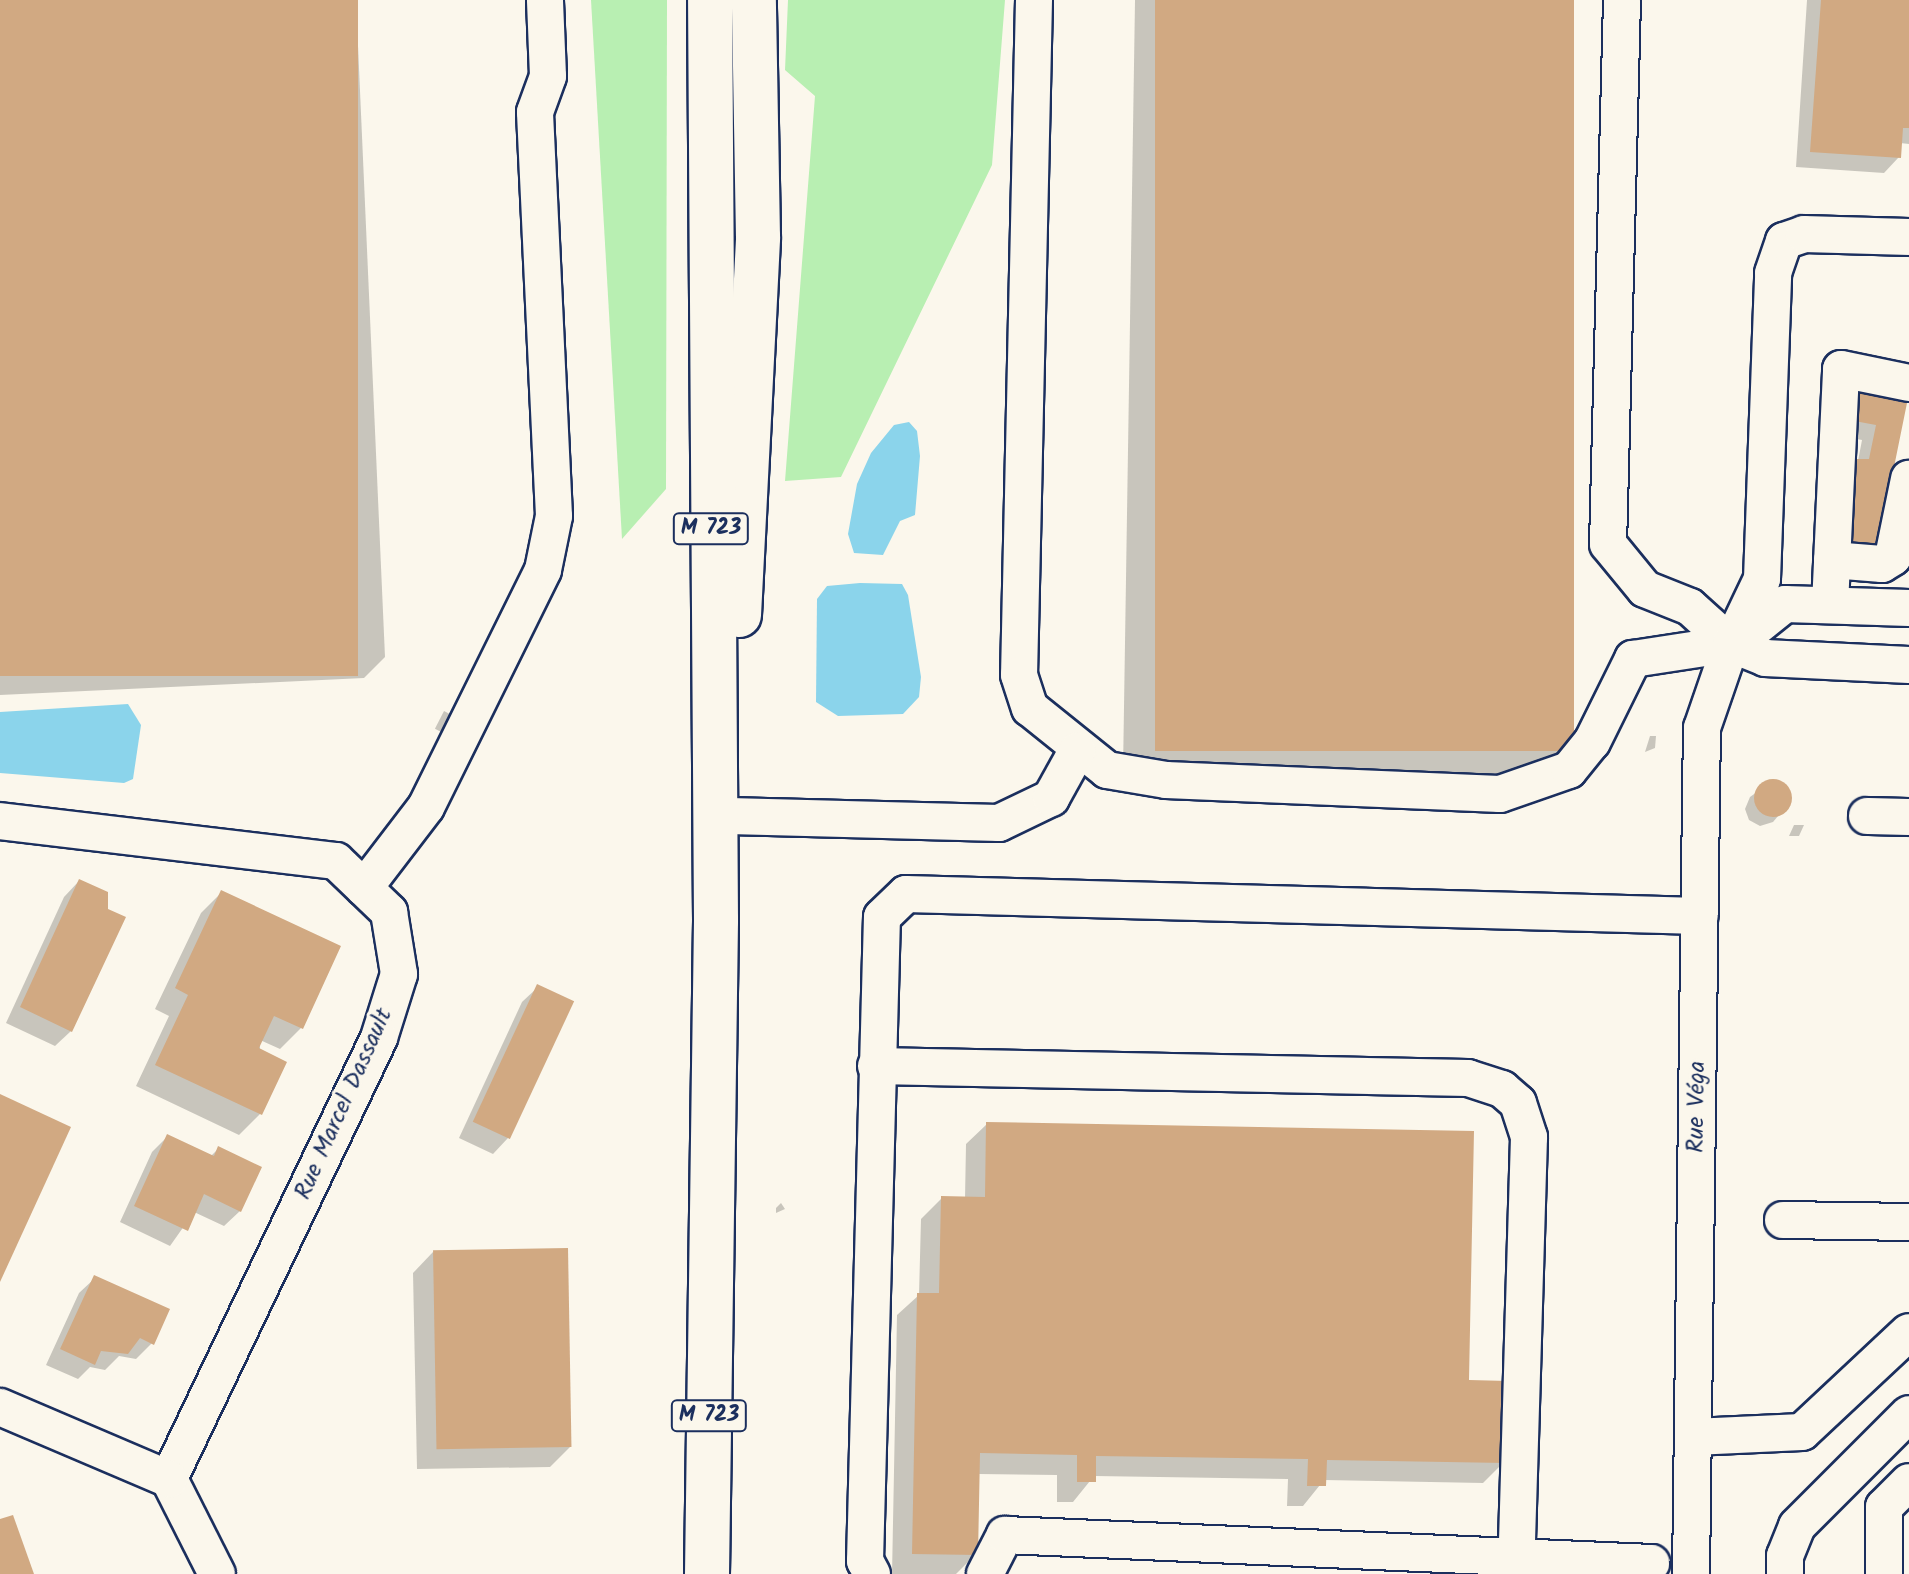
<!DOCTYPE html>
<meta charset="utf-8">
<style>
body{margin:0}
#map{position:relative;width:1909px;height:1574px;overflow:hidden;background:#fbf7ec;font-family:Kalam,sans-serif}
div>[style]{position:absolute}
[style*='--x']{left:calc(var(--x)*1px);top:calc(var(--y)*1px);width:calc(var(--w)*1px);rotate:calc(var(--a)*1deg)}
.green>*{inset:0;background:#b8efb2}
.water>*{inset:0;background:#8bd4eb}
.shadow>*{inset:0;background:#0003;transform-origin:0 0}
.building>*{inset:0;background:#d1a982;transform-origin:0 0}
.round{border-radius:50%}
.roads{filter:drop-shadow(2px 0 #1b2f5e) drop-shadow(-2px 0 #1b2f5e) drop-shadow(0 2px #1b2f5e) drop-shadow(0 -2px #1b2f5e)}
.minor>*{height:36px;margin:-18px;padding:0 18px;transform-origin:18px;border-radius:18px;background:#fbf7ec}
.major>*{height:44px;margin:-22px;padding:0 22px;transform-origin:22px;border-radius:22px;background:#fbf7ec}
span{translate:-50% -50%;white-space:nowrap;text-align:center;line-height:1.15;-webkit-text-stroke:6px #fbf7ec;paint-order:stroke}
.shield-label span{padding:2px 6px;background:#fbf7ec;border:2px solid;border-radius:6px;-webkit-text-stroke-width:0}
.shield-label{font-size:22px;color:#1b2f5e;font-weight:700}
.street-label{font-size:24px;color:#1b2f5e}
</style>
<div id="map">
<div class="green">
<i style="clip-path:polygon(591px 0,667px 0,666px 489px,622px 539px)"></i>
<i style="clip-path:polygon(788px 0,1005px 0,992px 165px,841px 477px,785px 481px,815px 96px,785px 70px)"></i>
</div>
<div class="water">
<i style="clip-path:polygon(909px 422px,917px 431px,920px 456px,915px 515px,900px 521px,883px 555px,854px 553px,848px 534px,857px 484px,871px 453px,894px 425px)"></i>
<i style="clip-path:polygon(860px 583px,902px 584px,908px 595px,921px 677px,919px 697px,903px 714px,838px 716px,816px 702px,817px 599px,827px 586px)"></i>
<i style="clip-path:polygon(128px 704px,141px 725px,133px 779px,124px 783px,0 773px,0 712px)"></i>
</div>
<div class="shadow">
<i style="clip-path:polygon(0 0,356px 0,385px 657px,364px 678px,0 695px)"></i>
<i style="clip-path:polygon(1135px 0,1572px 0,1559px 755px,1538px 775px,1123px 771px)"></i>
<i style="clip-path:polygon(1807px 0,1909px 0,1909px 144px,1900px 143px,1899px 157px,1884px 173px,1796px 167px)"></i>
<i style="clip-path:polygon(1893px 394px,1876px 545px,1858px 461px,1862px 440px,1835px 435px)"></i>
<i style="left:444px;top:711px;width:7px;height:20px;rotate:27deg"></i>
<i style="clip-path:polygon(1650px 736px,1656px 736px,1655px 748px,1645px 752px)"></i>
<i style="clip-path:polygon(1772px 781px,1786px 787px,1790px 802px,1773px 822px,1760px 826px,1749px 820px,1745px 809px,1750px 797px)"></i>
<i style="clip-path:polygon(1794px 825px,1804px 825px,1799px 836px,1789px 836px)"></i>
<i style="clip-path:polygon(79px 881px,71px 1031px,55px 1046px,6px 1023px,64px 897px)"></i>
<i style="clip-path:polygon(221px 893px,332px 962px,301px 1028px,280px 1049px,260px 1040px,260px 1114px,239px 1135px,136px 1086px,169px 1016px,155px 1009px,201px 913px)"></i>
<i style="clip-path:polygon(538px 987px,508px 1138px,493px 1154px,459px 1138px,522px 1002px)"></i>
<i style="clip-path:polygon(987px 1124px,1467px 1382px,1504px 1462px,1483px 1483px,1324px 1480px,1303px 1506px,1287px 1506px,1288px 1479px,1094px 1476px,1073px 1502px,1057px 1502px,1057px 1475px,978px 1474px,976px 1554px,956px 1574px,892px 1574px,897px 1315px,919px 1295px,921px 1219px,942px 1198px,965px 1198px,966px 1144px)"></i>
<i style="clip-path:polygon(168px 1136px,210px 1157px,218px 1149px,240px 1211px,224px 1226px,194px 1212px,170px 1246px,120px 1222px,152px 1152px)"></i>
<i style="clip-path:polygon(781px 1203px,785px 1209px,776px 1213px,776px 1208px)"></i>
<i style="clip-path:polygon(433px 1252px,571px 1446px,550px 1467px,417px 1469px,413px 1273px)"></i>
<i style="clip-path:polygon(95px 1278px,152px 1343px,136px 1359px,119px 1356px,105px 1370px,90px 1367px,78px 1379px,46px 1365px,79px 1293px)"></i>
</div>
<div class="building">
<i style="left:0;top:0;width:358px;height:676px"></i>
<i style="left:1155px;top:0;width:419px;height:751px"></i>
<i style="clip-path:polygon(1821px 0,1909px 0,1909px 128px,1903px 128px,1901px 158px,1810px 152px)"></i>
<i style="clip-path:polygon(1850px 383px,1895px 393px,1894px 400px,1907px 403px,1878px 546px,1848px 547px,1849px 459px,1869px 459px,1876px 425px,1849px 420px)"></i>
<i class="round" style="left:1754px;top:779px;width:38px;height:38px"></i>
<i style="clip-path:polygon(79px 879px,108px 892px,108px 909px,126px 917px,72px 1032px,20px 1007px)"></i>
<i style="clip-path:polygon(221px 890px,341px 946px,303px 1029px,274px 1016px,259px 1048px,287px 1062px,262px 1115px,155px 1065px,188px 995px,175px 988px)"></i>
<i style="left:537px;top:984px;width:41px;height:152px;rotate:25deg"></i>
<i style="clip-path:polygon(0 1094px,71px 1127px,0 1282px)"></i>
<i style="clip-path:polygon(986px 1122px,1474px 1131px,1469px 1380px,1508px 1381px,1506px 1463px,1327px 1460px,1326px 1486px,1307px 1486px,1308px 1459px,1096px 1456px,1096px 1482px,1077px 1482px,1077px 1455px,980px 1453px,978px 1555px,912px 1554px,917px 1293px,939px 1293px,941px 1196px,985px 1197px)"></i>
<i style="clip-path:polygon(167px 1134px,214px 1156px,218px 1146px,262px 1167px,241px 1212px,204px 1194px,188px 1231px,134px 1206px)"></i>
<i style="left:568px;top:1248px;width:199px;height:135px;rotate:89deg"></i>
<i style="clip-path:polygon(94px 1275px,170px 1309px,154px 1345px,140px 1338px,128px 1354px,101px 1351px,95px 1365px,60px 1349px)"></i>
<i style="clip-path:polygon(13px 1515px,34px 1574px,0 1574px,0 1519px)"></i>
</div>
<div class="roads">
<div class="minor">
<i style="--x:1034;--y:0;--w:675;--a:91.27"></i>
<i style="--x:1019;--y:675;--w:35;--a:72"></i>
<i style="--x:1030;--y:708;--w:99;--a:38.8"></i>
<i style="--x:1107;--y:770;--w:60;--a:9.6"></i>
<i style="--x:1166;--y:780;--w:334;--a:2.4"></i>
<i style="--x:1500;--y:794;--w:73;--a:-19.2"></i>
<i style="--x:1569;--y:770;--w:36;--a:-51"></i>
<i style="--x:1592;--y:742;--w:93;--a:-63.7"></i>
<i style="--x:1633;--y:659;--w:99;--a:-8.7"></i>
<i style="--x:1622;--y:0;--w:544;--a:91.47"></i>
<i style="--x:1608;--y:544;--w:58;--a:50.6"></i>
<i style="--x:1645;--y:589;--w:48;--a:21.8"></i>
<i style="--x:1690;--y:607;--w:55;--a:42.1"></i>
<i style="--x:1731;--y:644;--w:37;--a:22"></i>
<i style="--x:1765;--y:658;--w:144;--a:2.8"></i>
<i style="--x:1832;--y:560;--w:50;--a:4.6"></i>
<i style="--x:1882;--y:564;--w:13;--a:-32"></i>
<i style="--x:1893;--y:557;--w:80;--a:-78.4"></i>
<i style="--x:1830;--y:605;--w:236;--a:-87.3"></i>
<i style="--x:1841;--y:369;--w:69;--a:11.6"></i>
<i style="--x:1735;--y:644;--w:64;--a:-38.7"></i>
<i style="--x:1785;--y:604;--w:124;--a:1.8"></i>
<i style="--x:729;--y:816;--w:270;--a:1.5"></i>
<i style="--x:999;--y:823;--w:58;--a:-25.7"></i>
<i style="--x:1051;--y:798;--w:54;--a:-61"></i>
<i style="--x:1867;--y:816;--w:42;--a:1.4"></i>
<i style="--x:0;--y:821;--w:338;--a:6.8"></i>
<i style="--x:336;--y:861;--w:74;--a:43.9"></i>
<i style="--x:389;--y:912;--w:63;--a:80.8"></i>
<i style="--x:399;--y:974;--w:67;--a:107.4"></i>
<i style="--x:379;--y:1038;--w:488;--a:115.5"></i>
<i style="--x:169;--y:1479;--w:106;--a:63.2"></i>
<i style="--x:364;--y:888;--w:102;--a:-52.6"></i>
<i style="--x:426;--y:807;--w:264;--a:-63.7"></i>
<i style="--x:543;--y:570;--w:55;--a:-78.5"></i>
<i style="--x:554;--y:516;--w:404;--a:-92.7"></i>
<i style="--x:535;--y:112;--w:38;--a:-70"></i>
<i style="--x:548;--y:76;--w:76;--a:-92.3"></i>
<i style="--x:876;--y:1066;--w:592;--a:1.16"></i>
<i style="--x:1468;--y:1078;--w:36;--a:18"></i>
<i style="--x:1502;--y:1089;--w:21;--a:41"></i>
<i style="--x:1518;--y:1103;--w:36;--a:72"></i>
<i style="--x:1529;--y:1137;--w:437;--a:91.7"></i>
<i style="--x:1783;--y:1220;--w:126;--a:0.9"></i>
<i style="--x:0;--y:1407;--w:184;--a:23.1"></i>
<i style="--x:1693;--y:1437;--w:109;--a:-2.6"></i>
<i style="--x:1802;--y:1432;--w:146;--a:-43.1"></i>
<i style="--x:872;--y:1574;--w:15;--a:-118"></i>
<i style="--x:865;--y:1561;--w:644;--a:-88.49"></i>
<i style="--x:882;--y:917;--w:33;--a:-44"></i>
<i style="--x:906;--y:894;--w:794;--a:1.59"></i>
<i style="--x:985;--y:1574;--w:44;--a:-62.9"></i>
<i style="--x:1005;--y:1535;--w:647;--a:2.48"></i>
<i style="--x:1691;--y:1574;--w:846;--a:-89.26"></i>
<i style="--x:1702;--y:728;--w:89;--a:-71"></i>
<i style="--x:1731;--y:644;--w:72;--a:-64.5"></i>
<i style="--x:1762;--y:579;--w:306;--a:-87.9"></i>
<i style="--x:1773;--y:273;--w:34;--a:-71"></i>
<i style="--x:1784;--y:241;--w:21;--a:-19"></i>
<i style="--x:1804;--y:234;--w:105;--a:1.6"></i>
<i style="--x:1785;--y:1574;--w:18;--a:-90"></i>
<i style="--x:1785;--y:1556;--w:32;--a:-68"></i>
<i style="--x:1797;--y:1526;--w:158;--a:-45"></i>
<i style="--x:1884;--y:1574;--w:67;--a:-90"></i>
<i style="--x:1884;--y:1507;--w:35;--a:-45"></i>
</div>
<div class="major">
<i style="--x:739;--y:615;--w:378;--a:-87.1"></i>
<i style="--x:758;--y:237;--w:237;--a:-91"></i>
<i style="--x:707;--y:1574;--w:654;--a:-89.21"></i>
<i style="--x:716;--y:920;--w:920;--a:-90.37"></i>
</div>
</div>
<div class="shield-label">
<span style="left:711px;top:529px">M 723</span>
<span style="left:709px;top:1416px">M 723</span>
</div>
<div class="street-label">
<span style="left:344px;top:1104px;rotate:-66deg">Rue Marcel Dassault</span>
<span style="left:1697px;top:1107px;rotate:-89deg">Rue Véga</span>
</div>
</div>
